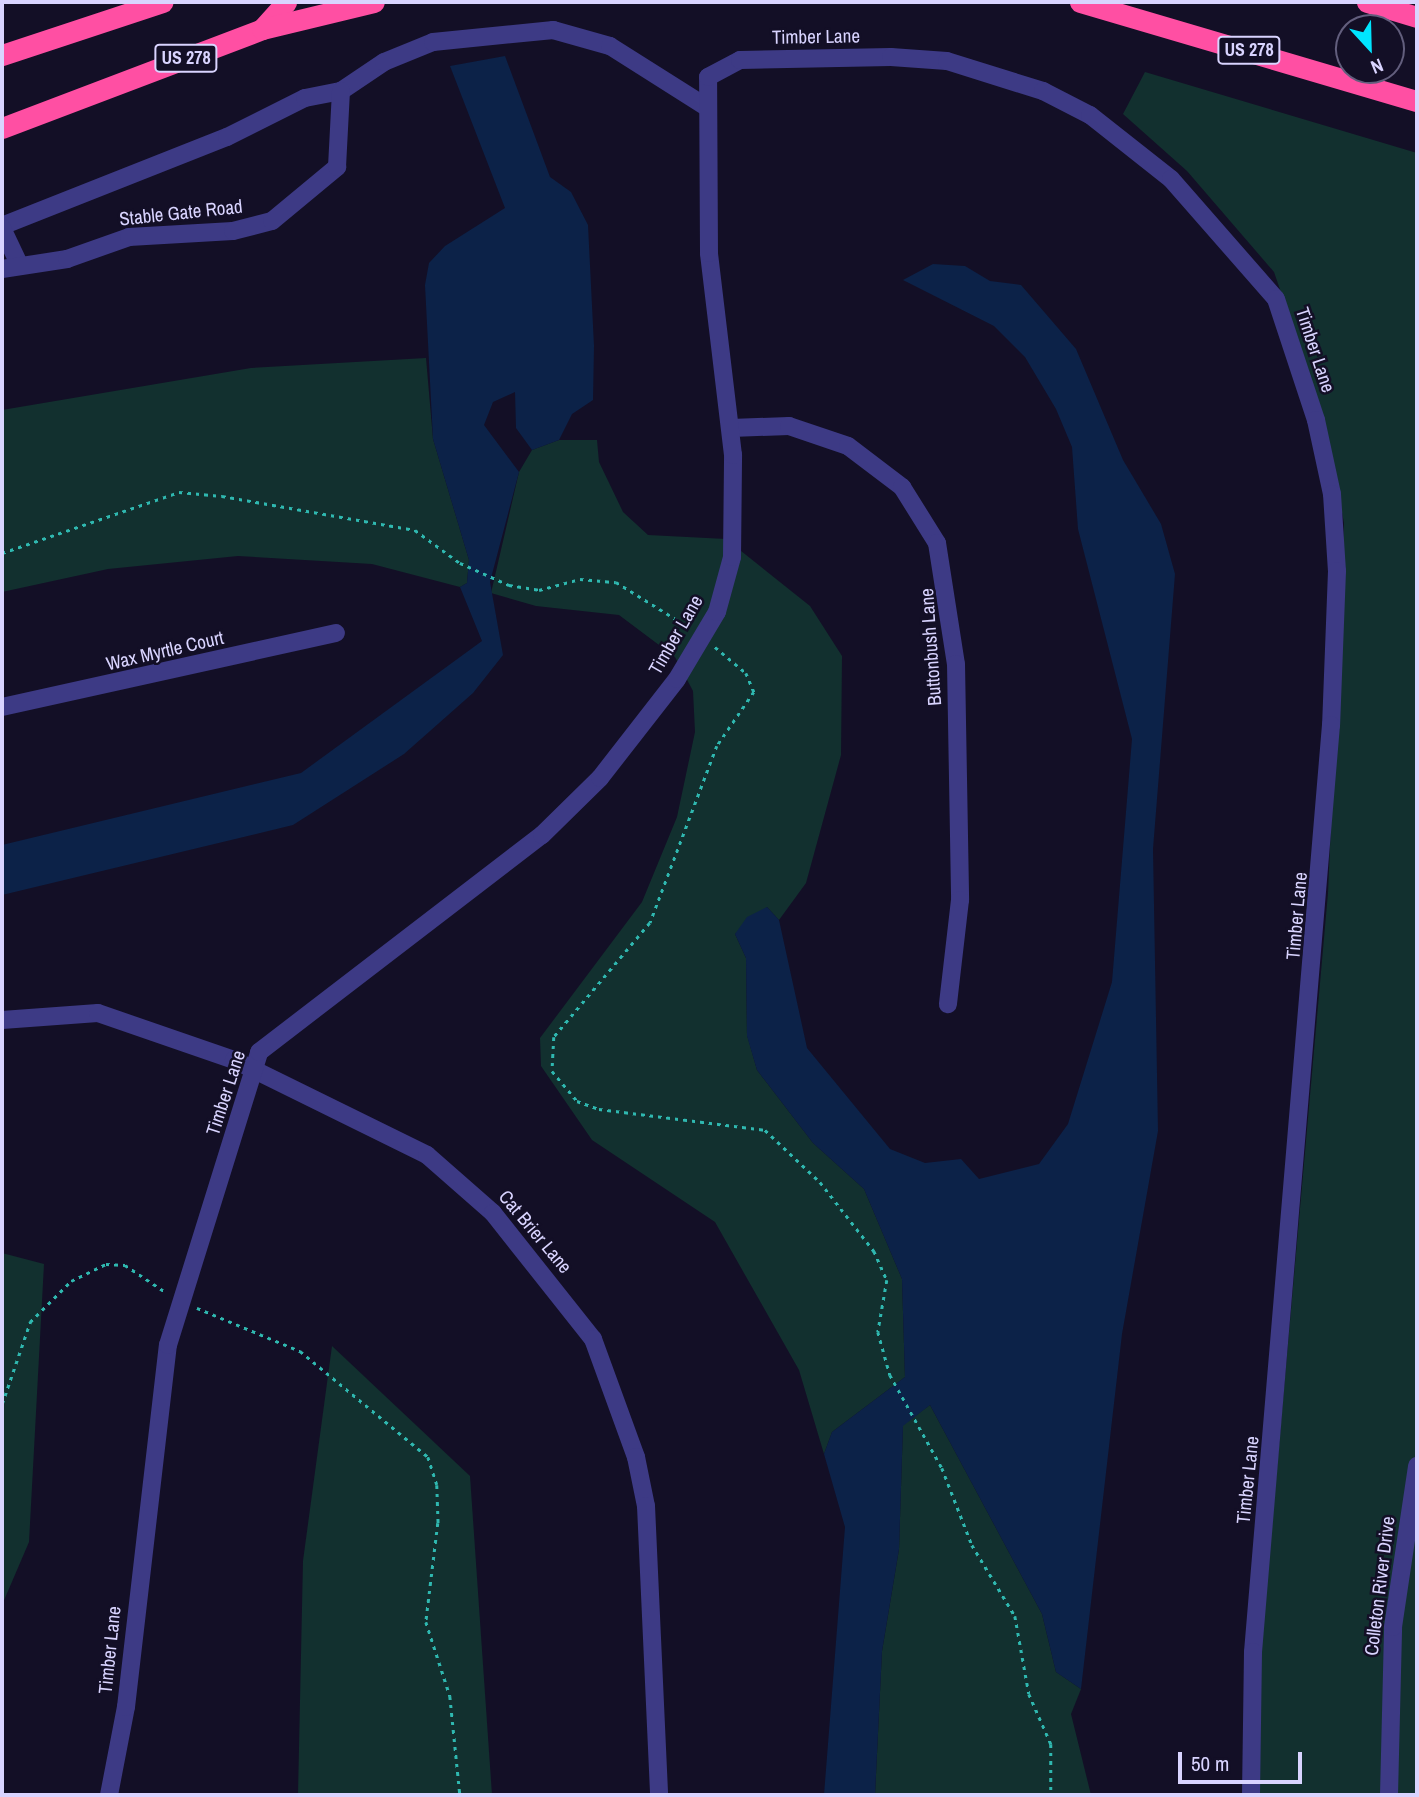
<!DOCTYPE html>
<style>
body{margin:0}
#map{position:relative;width:1419px;height:1797px;overflow:hidden;background:#130f26;font-family:"Archivo Narrow",sans-serif}
div>[style]{position:absolute}
[style*='--x']{left:calc(var(--x)*1px);top:calc(var(--y)*1px);width:calc(var(--w)*1px);rotate:calc(var(--a)*1deg)}
.green>*{inset:0;background:#12302f}
.water>*{inset:0;background:#0c2248}
.path>*{height:2.5px;margin-top:-1.25px;transform-origin:0;background:repeating-linear-gradient(90deg,#2fb8b0 0 3.5px,transparent 0 8.5px)}
.minor>*{height:18px;margin:-9px;padding:0 9px;transform-origin:9px;border-radius:9px;background:#3d3a85}
.highway>*{height:21px;margin:-10.5px;padding:0 10.5px;transform-origin:10.5px;border-radius:10.5px;background:#ff4fa3}
span{translate:-50% -50%;white-space:nowrap;text-align:center;line-height:1.15;-webkit-text-stroke:5px #130f26;paint-order:stroke}
.shield-label span{padding:2px 5px;background:#130f26;border:2px solid;border-radius:5px;-webkit-text-stroke-width:0}
.shield-label{font-size:18px;color:#d9d4ff;font-weight:700}
.street-label{font-size:19px;color:#d9d4ff}
.frame{position:absolute;inset:0;border:4px solid #d9d4ff;pointer-events:none}
.north{position:absolute;left:1335px;top:14px;width:70px;height:70px;box-sizing:border-box;background:#130f26;border:2px solid #625e7d;border-radius:50%;rotate:158deg;font-size:19px;font-weight:700;line-height:28px;text-align:center;color:#d9d4ff}
.north::after{content:'';display:block;margin:auto;width:24px;height:32px;background:#00e5ff;clip-path:polygon(50% 0,100% 100%,50% 72%,0 100%)}
.scale{position:absolute;left:1178px;top:1752px;width:124px;height:32px;box-sizing:border-box;border:4px solid #d9d4ff;border-top:0;padding-left:9px;font-size:21px;line-height:24px;white-space:nowrap;color:#d9d4ff;-webkit-text-stroke:5px #130f26;paint-order:stroke}
</style>
<div id="map">
<div class="green">
<i style="clip-path:polygon(1145px 72px,1417px 153px,1417px 1795px,1259px 1795px,1261px 1648px,1328px 893px,1344px 523px,1324px 418px,1274px 272px,1187px 171px,1123px 114px)"></i>
<i style="clip-path:polygon(426px 358px,433px 439px,469px 560px,467px 583px,460px 587px,372px 564px,238px 556px,108px 569px,2px 592px,2px 410px,251px 368px)"></i>
<i style="clip-path:polygon(559px 440px,597px 440px,599px 462px,623px 512px,648px 535px,726px 539px,810px 606px,842px 656px,841px 755px,806px 883px,779px 920px,767px 907px,735px 934px,746px 958px,747px 1035px,757px 1070px,813px 1143px,864px 1189px,902px 1279px,905px 1377px,832px 1432px,824px 1454px,799px 1370px,715px 1222px,592px 1140px,541px 1066px,540px 1038px,642px 902px,677px 817px,695px 732px,693px 691px,675px 657px,619px 615px,536px 606px,491px 593px,519px 472px,532px 450px)"></i>
<i style="clip-path:polygon(2px 1253px,44px 1264px,29px 1542px,2px 1605px)"></i>
<i style="clip-path:polygon(332px 1346px,470px 1476px,492px 1795px,298px 1795px,303px 1561px)"></i>
<i style="clip-path:polygon(930px 1405px,1042px 1614px,1056px 1672px,1081px 1689px,1071px 1714px,1091px 1795px,875px 1795px,882px 1651px,899px 1549px,903px 1425px)"></i>
</div>
<div class="water">
<i style="clip-path:polygon(505px 56px,550px 177px,571px 192px,588px 225px,594px 346px,593px 400px,572px 414px,559px 440px,532px 450px,516px 428px,515px 392px,493px 402px,484px 425px,519px 472px,490px 582px,503px 655px,473px 693px,404px 754px,293px 825px,2px 895px,2px 845px,301px 773px,482px 641px,460px 587px,467px 583px,469px 560px,433px 439px,425px 285px,429px 263px,445px 246px,505px 208px,450px 66px)"></i>
<i style="clip-path:polygon(933px 264px,965px 266px,990px 281px,1021px 285px,1076px 349px,1123px 460px,1161px 524px,1175px 574px,1153px 849px,1158px 1131px,1122px 1334px,1081px 1689px,1056px 1672px,1042px 1614px,930px 1405px,903px 1426px,899px 1549px,882px 1651px,875px 1795px,824px 1795px,845px 1527px,824px 1454px,832px 1432px,905px 1377px,902px 1279px,864px 1189px,813px 1143px,757px 1070px,747px 1036px,746px 958px,735px 934px,747px 917px,767px 907px,779px 920px,807px 1048px,890px 1149px,925px 1163px,961px 1159px,979px 1179px,1039px 1164px,1068px 1124px,1112px 982px,1132px 739px,1078px 529px,1072px 447px,1056px 409px,1025px 357px,994px 326px,903px 280px)"></i>
</div>
<div class="path">
<i style="--x:2;--y:553;--w:187;--a:-19"></i>
<i style="--x:179;--y:492;--w:43;--a:5.3"></i>
<i style="--x:222;--y:496;--w:196;--a:10"></i>
<i style="--x:415;--y:530;--w:56;--a:36.3"></i>
<i style="--x:460;--y:563;--w:54;--a:24.2"></i>
<i style="--x:509;--y:585;--w:30;--a:9"></i>
<i style="--x:539;--y:590;--w:42;--a:-15"></i>
<i style="--x:580;--y:579;--w:36;--a:5"></i>
<i style="--x:616;--y:582;--w:84;--a:31.8"></i>
<i style="--x:715;--y:647;--w:40;--a:40"></i>
<i style="--x:746;--y:673;--w:21;--a:67"></i>
<i style="--x:754;--y:692;--w:65;--a:124.4"></i>
<i style="--x:717;--y:746;--w:189;--a:110.7"></i>
<i style="--x:650;--y:923;--w:149;--a:130.1"></i>
<i style="--x:554;--y:1037;--w:34;--a:93"></i>
<i style="--x:552;--y:1071;--w:39;--a:50"></i>
<i style="--x:577;--y:1101;--w:23;--a:20"></i>
<i style="--x:599;--y:1109;--w:167;--a:7.2"></i>
<i style="--x:765;--y:1130;--w:76;--a:43.4"></i>
<i style="--x:820;--y:1182;--w:88;--a:52"></i>
<i style="--x:874;--y:1251;--w:32;--a:66"></i>
<i style="--x:887;--y:1280;--w:53;--a:99.8"></i>
<i style="--x:878;--y:1332;--w:45;--a:74.4"></i>
<i style="--x:890;--y:1375;--w:107;--a:60.8"></i>
<i style="--x:942;--y:1468;--w:83;--a:68.7"></i>
<i style="--x:972;--y:1545;--w:83;--a:58.8"></i>
<i style="--x:1015;--y:1616;--w:79;--a:79.8"></i>
<i style="--x:1029;--y:1694;--w:55;--a:66.3"></i>
<i style="--x:1051;--y:1744;--w:51;--a:90"></i>
<i style="--x:197;--y:1308;--w:112;--a:22.7"></i>
<i style="--x:300;--y:1351;--w:166;--a:39.6"></i>
<i style="--x:428;--y:1457;--w:29;--a:72"></i>
<i style="--x:437;--y:1485;--w:38;--a:88"></i>
<i style="--x:438;--y:1523;--w:100;--a:96.9"></i>
<i style="--x:426;--y:1622;--w:78;--a:72"></i>
<i style="--x:450;--y:1696;--w:100;--a:84.2"></i>
<i style="--x:2;--y:1404;--w:87;--a:-71.1"></i>
<i style="--x:30;--y:1322;--w:58;--a:-45"></i>
<i style="--x:71;--y:1281;--w:39;--a:-26"></i>
<i style="--x:106;--y:1264;--w:19;--a:3"></i>
<i style="--x:125;--y:1265;--w:50;--a:33.7"></i>
</div>
<div class="minor">
<i style="--x:2;--y:226;--w:242;--a:-21.6"></i>
<i style="--x:227;--y:137;--w:87;--a:-26.6"></i>
<i style="--x:305;--y:98;--w:37;--a:-11"></i>
<i style="--x:341;--y:91;--w:52;--a:-34"></i>
<i style="--x:384;--y:62;--w:53;--a:-22.2"></i>
<i style="--x:433;--y:42;--w:121;--a:-5.7"></i>
<i style="--x:553;--y:30;--w:59;--a:15.7"></i>
<i style="--x:610;--y:46;--w:112;--a:32.3"></i>
<i style="--x:2;--y:228;--w:42;--a:64.7"></i>
<i style="--x:2;--y:269;--w:66;--a:-8.7"></i>
<i style="--x:67;--y:259;--w:66;--a:-19.5"></i>
<i style="--x:129;--y:237;--w:104;--a:-3.3"></i>
<i style="--x:233;--y:231;--w:40;--a:-14.4"></i>
<i style="--x:272;--y:221;--w:85;--a:-39.7"></i>
<i style="--x:337;--y:167;--w:76;--a:-87"></i>
<i style="--x:731;--y:428;--w:58;--a:-2"></i>
<i style="--x:789;--y:426;--w:62;--a:18.7"></i>
<i style="--x:848;--y:446;--w:68;--a:37.2"></i>
<i style="--x:902;--y:487;--w:66;--a:58"></i>
<i style="--x:937;--y:543;--w:122;--a:81.1"></i>
<i style="--x:956;--y:664;--w:236;--a:89"></i>
<i style="--x:960;--y:900;--w:105;--a:96.6"></i>
<i style="--x:2;--y:707;--w:342;--a:-12.5"></i>
<i style="--x:2;--y:1020;--w:96;--a:-4.2"></i>
<i style="--x:98;--y:1013;--w:144;--a:19.1"></i>
<i style="--x:234;--y:1060;--w:215;--a:26.2"></i>
<i style="--x:427;--y:1155;--w:88;--a:41.3"></i>
<i style="--x:493;--y:1213;--w:161;--a:51.6"></i>
<i style="--x:593;--y:1339;--w:126;--a:70"></i>
<i style="--x:636;--y:1457;--w:50;--a:78.5"></i>
<i style="--x:646;--y:1506;--w:289;--a:87.4"></i>
<i style="--x:109;--y:1795;--w:90;--a:-79.1"></i>
<i style="--x:126;--y:1707;--w:364;--a:-83.4"></i>
<i style="--x:168;--y:1345;--w:307;--a:-72.7"></i>
<i style="--x:259;--y:1052;--w:357;--a:-37.5"></i>
<i style="--x:542;--y:835;--w:81;--a:-44.5"></i>
<i style="--x:600;--y:778;--w:125;--a:-52.1"></i>
<i style="--x:677;--y:679;--w:78;--a:-59.2"></i>
<i style="--x:717;--y:612;--w:57;--a:-74.7"></i>
<i style="--x:732;--y:557;--w:102;--a:-89.4"></i>
<i style="--x:733;--y:455;--w:203;--a:-96.8"></i>
<i style="--x:709;--y:253;--w:176;--a:-90.3"></i>
<i style="--x:708;--y:77;--w:36;--a:-28"></i>
<i style="--x:740;--y:60;--w:151;--a:-1.1"></i>
<i style="--x:891;--y:57;--w:56;--a:4.1"></i>
<i style="--x:947;--y:61;--w:101;--a:17.4"></i>
<i style="--x:1043;--y:91;--w:53;--a:27.1"></i>
<i style="--x:1090;--y:115;--w:103;--a:38.3"></i>
<i style="--x:1171;--y:179;--w:159;--a:48.8"></i>
<i style="--x:1276;--y:299;--w:127;--a:71.7"></i>
<i style="--x:1316;--y:420;--w:76;--a:77.8"></i>
<i style="--x:1332;--y:494;--w:77;--a:86.3"></i>
<i style="--x:1337;--y:571;--w:154;--a:92.2"></i>
<i style="--x:1331;--y:725;--w:930;--a:94.81"></i>
<i style="--x:1253;--y:1652;--w:143;--a:90.8"></i>
<i style="--x:1389;--y:1795;--w:168;--a:-88.6"></i>
<i style="--x:1393;--y:1627;--w:163;--a:-81.5"></i>
</div>
<div class="highway">
<i style="--x:1080;--y:2;--w:351;--a:16.4"></i>
<i style="--x:1367;--y:2;--w:52;--a:16.7"></i>
<i style="--x:262;--y:29;--w:36;--a:-48"></i>
<i style="--x:2;--y:55;--w:169;--a:-18.3"></i>
<i style="--x:2;--y:128;--w:278;--a:-20.8"></i>
<i style="--x:262;--y:29;--w:115;--a:-13.6"></i>
</div>
<div class="shield-label">
<span style="left:1249px;top:50px">US 278</span>
<span style="left:186px;top:58px">US 278</span>
</div>
<div class="street-label">
<span style="left:816px;top:37px;rotate:-1deg">Timber Lane</span>
<span style="left:181px;top:213px;rotate:-6deg">Stable Gate Road</span>
<span style="left:1315px;top:350px;rotate:72deg">Timber Lane</span>
<span style="left:676px;top:635px;rotate:-60deg">Timber Lane</span>
<span style="left:931px;top:647px;rotate:-94deg">Buttonbush Lane</span>
<span style="left:165px;top:651px;rotate:-13deg">Wax Myrtle Court</span>
<span style="left:1297px;top:916px;rotate:-85deg">Timber Lane</span>
<span style="left:226px;top:1093px;rotate:-72deg">Timber Lane</span>
<span style="left:535px;top:1232px;rotate:50deg">Cat Brier Lane</span>
<span style="left:1248px;top:1480px;rotate:-84deg">Timber Lane</span>
<span style="left:1380px;top:1586px;rotate:-83deg">Colleton River Drive</span>
<span style="left:110px;top:1650px;rotate:-84deg">Timber Lane</span>
</div>
<div class="frame"></div>
<div class="north">N</div>
<div class="scale">50 m</div>
</div>
